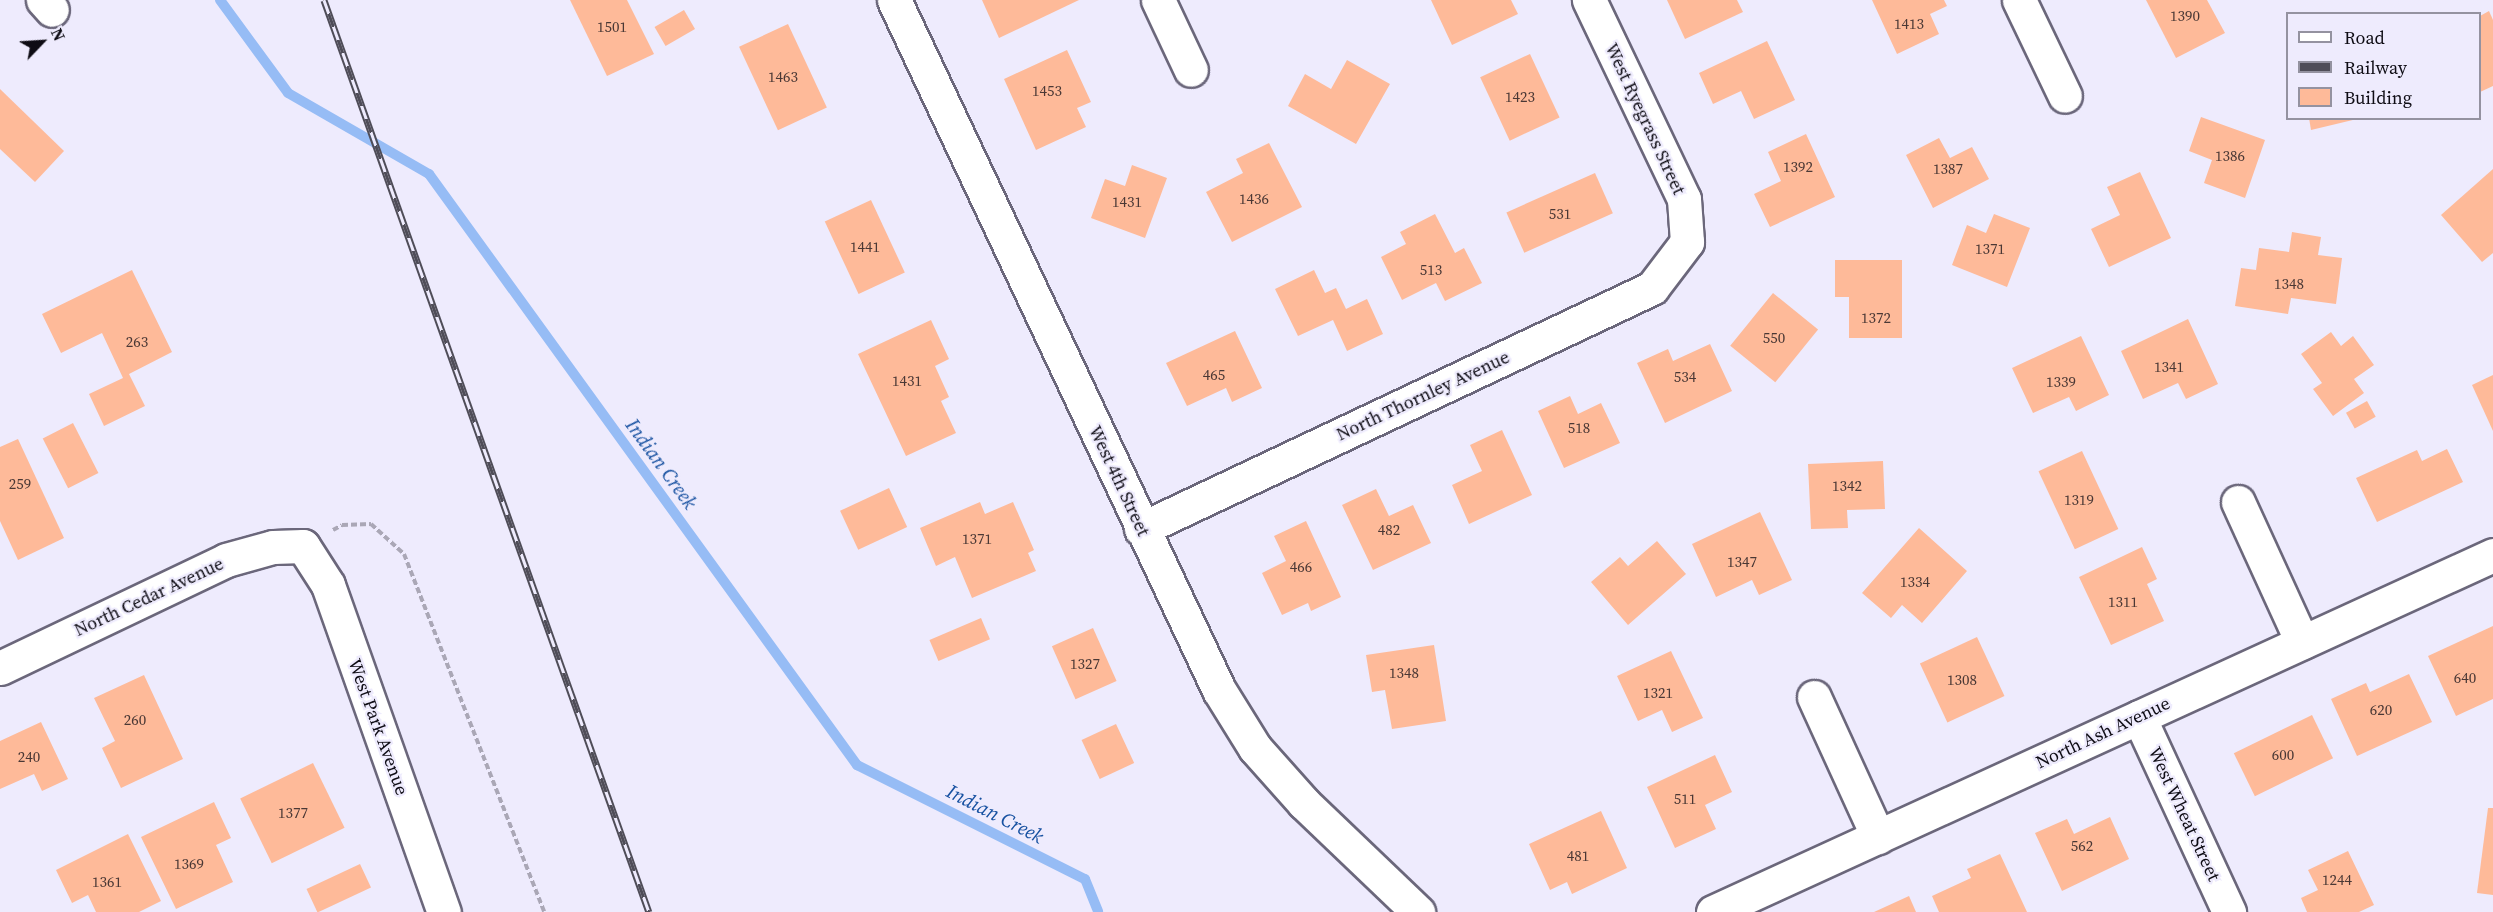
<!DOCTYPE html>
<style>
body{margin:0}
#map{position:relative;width:2493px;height:912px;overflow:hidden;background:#eeebfd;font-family:"Source Serif 4",serif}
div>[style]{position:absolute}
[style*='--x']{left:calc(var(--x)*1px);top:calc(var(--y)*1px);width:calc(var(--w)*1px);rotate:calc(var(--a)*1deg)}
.stream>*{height:10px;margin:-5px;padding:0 5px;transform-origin:5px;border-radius:5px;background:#96bcf5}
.building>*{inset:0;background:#feba99;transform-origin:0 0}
.path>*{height:4px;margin-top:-2px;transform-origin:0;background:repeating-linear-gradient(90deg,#aaa7b6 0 6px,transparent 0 9px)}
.roads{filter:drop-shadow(2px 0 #6b677b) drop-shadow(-2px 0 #6b677b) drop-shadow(0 2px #6b677b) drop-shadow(0 -2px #6b677b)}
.minor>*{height:33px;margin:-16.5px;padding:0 16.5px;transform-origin:16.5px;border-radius:16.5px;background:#fff}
.secondary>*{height:33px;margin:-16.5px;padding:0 16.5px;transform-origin:16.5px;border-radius:16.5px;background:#fff}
.rail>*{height:7px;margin-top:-3.5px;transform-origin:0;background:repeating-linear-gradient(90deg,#eeebfd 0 14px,#4f4d58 0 28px);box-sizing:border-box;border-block:2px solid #4f4d58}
span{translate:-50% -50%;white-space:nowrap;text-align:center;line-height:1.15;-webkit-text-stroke:4.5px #eeebfd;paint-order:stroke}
.number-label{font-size:15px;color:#4a3835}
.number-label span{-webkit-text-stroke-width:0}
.street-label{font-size:18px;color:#0e0c14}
.water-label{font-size:20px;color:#1751a1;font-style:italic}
.legend{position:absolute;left:2286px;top:12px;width:195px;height:108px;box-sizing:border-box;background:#eeebfd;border:2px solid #9492a0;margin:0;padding:8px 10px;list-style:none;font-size:18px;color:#0e0c14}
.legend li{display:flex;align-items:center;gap:12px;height:30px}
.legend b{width:30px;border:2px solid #9492a0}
.north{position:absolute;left:12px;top:12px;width:60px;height:60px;-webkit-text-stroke:4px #eeebfd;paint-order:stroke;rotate:65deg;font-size:16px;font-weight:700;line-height:24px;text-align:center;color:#0e0c14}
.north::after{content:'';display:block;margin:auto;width:21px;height:27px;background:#0e0c14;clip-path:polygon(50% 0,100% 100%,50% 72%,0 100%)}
</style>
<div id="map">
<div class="stream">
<i style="--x:220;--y:0;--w:115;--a:53.8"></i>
<i style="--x:288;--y:93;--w:163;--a:29.9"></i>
<i style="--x:429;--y:174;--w:730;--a:54.09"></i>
<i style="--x:857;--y:765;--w:255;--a:26.6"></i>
<i style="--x:1085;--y:879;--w:35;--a:68"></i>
</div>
<div class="building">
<i style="clip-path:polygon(570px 0,627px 0,654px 54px,607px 76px)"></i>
<i style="clip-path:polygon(982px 0,1079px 0,999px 38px)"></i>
<i style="clip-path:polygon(1431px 0,1511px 0,1518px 14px,1452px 45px)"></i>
<i style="clip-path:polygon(1667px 0,1737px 0,1743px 12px,1685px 39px)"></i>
<i style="clip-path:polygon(1872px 0,1944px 0,1947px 6px,1930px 14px,1939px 34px,1897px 54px)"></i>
<i style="clip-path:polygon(2146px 0,2207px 0,2225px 33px,2176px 58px)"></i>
<i style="left:684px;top:10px;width:22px;height:34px;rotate:60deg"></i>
<i style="clip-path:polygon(2489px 11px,2493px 20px,2493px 86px,2480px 92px,2480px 16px)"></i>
<i style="left:788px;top:24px;width:92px;height:54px;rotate:65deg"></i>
<i style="clip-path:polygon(1767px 41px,1795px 100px,1754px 119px,1741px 91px,1713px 104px,1699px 73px)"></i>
<i style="clip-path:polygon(1067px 50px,1091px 102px,1077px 108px,1086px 127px,1036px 150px,1004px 79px)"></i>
<i style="left:1530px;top:54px;width:70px;height:55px;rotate:65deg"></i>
<i style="clip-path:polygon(1347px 60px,1390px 84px,1356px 144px,1288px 106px,1305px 74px,1331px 89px)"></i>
<i style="clip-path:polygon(0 89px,64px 151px,35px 182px,0 149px)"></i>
<i style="clip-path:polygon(2201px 117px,2265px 140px,2245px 198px,2204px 183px,2212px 160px,2189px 151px)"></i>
<i style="clip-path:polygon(2309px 118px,2357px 118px,2357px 119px,2311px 130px)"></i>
<i style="clip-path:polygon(1806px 134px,1835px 197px,1770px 227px,1754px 194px,1781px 181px,1768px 152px)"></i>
<i style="clip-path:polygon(1939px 138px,1950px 158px,1972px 147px,1989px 179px,1933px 208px,1906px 155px)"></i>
<i style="clip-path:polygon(1269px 143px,1302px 207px,1232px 242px,1206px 192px,1243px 173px,1236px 159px)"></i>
<i style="clip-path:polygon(1132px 165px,1167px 178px,1145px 238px,1091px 218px,1105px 179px,1125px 186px)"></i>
<i style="clip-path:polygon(2493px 169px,2493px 253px,2482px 262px,2441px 215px)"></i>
<i style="clip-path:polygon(2140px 172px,2171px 238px,2109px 267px,2091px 229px,2120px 215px,2107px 187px)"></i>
<i style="left:1595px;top:173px;width:44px;height:97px;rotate:66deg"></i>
<i style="left:871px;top:200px;width:80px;height:51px;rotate:65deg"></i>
<i style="clip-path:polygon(1435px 214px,1455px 253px,1464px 248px,1482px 283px,1445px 301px,1436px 283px,1402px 300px,1381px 257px,1406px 244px,1400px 232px)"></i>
<i style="clip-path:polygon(1994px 214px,2030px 228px,2007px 287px,1952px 265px,1967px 225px,1986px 233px)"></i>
<i style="clip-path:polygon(2292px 232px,2321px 237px,2318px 255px,2342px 258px,2336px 304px,2291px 298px,2288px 314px,2235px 306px,2241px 268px,2256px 270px,2259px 248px,2289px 252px)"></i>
<i style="clip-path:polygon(1835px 260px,1902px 260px,1902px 338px,1849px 338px,1849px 297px,1835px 297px)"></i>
<i style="clip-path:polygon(132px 270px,172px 352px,129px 374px,145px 406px,104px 426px,89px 394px,123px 378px,102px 333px,61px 353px,42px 314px)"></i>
<i style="clip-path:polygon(1314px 270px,1325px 293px,1336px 288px,1346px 309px,1367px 299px,1383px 334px,1347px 351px,1333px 320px,1298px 336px,1275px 289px)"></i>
<i style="left:1773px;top:293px;width:58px;height:68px;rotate:39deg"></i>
<i style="clip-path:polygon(2188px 319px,2218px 384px,2186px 399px,2178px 383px,2143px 399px,2121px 351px)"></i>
<i style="clip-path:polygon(931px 320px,949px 359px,935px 366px,949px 397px,941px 401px,956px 433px,906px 456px,858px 354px)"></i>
<i style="clip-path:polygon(1235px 331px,1262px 388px,1232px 402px,1226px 388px,1187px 406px,1166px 363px)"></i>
<i style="clip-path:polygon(2331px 332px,2341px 346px,2353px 336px,2374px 365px,2354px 379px,2364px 393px,2333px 416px,2313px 389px,2322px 383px,2301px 354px)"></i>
<i style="clip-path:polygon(2081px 336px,2109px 395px,2076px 411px,2069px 397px,2033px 413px,2012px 368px)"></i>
<i style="clip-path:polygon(1710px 344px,1732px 391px,1665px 423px,1637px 363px,1668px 349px,1673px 361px)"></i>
<i style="clip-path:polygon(2493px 375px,2493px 431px,2472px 385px)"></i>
<i style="clip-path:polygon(1570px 396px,1578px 414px,1601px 403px,1620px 443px,1564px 468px,1538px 411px)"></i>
<i style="left:2367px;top:401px;width:18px;height:24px;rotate:61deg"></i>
<i style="left:73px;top:423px;width:56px;height:34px;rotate:63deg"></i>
<i style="clip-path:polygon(1502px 430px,1532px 495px,1469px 524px,1452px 485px,1482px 471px,1470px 445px)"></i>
<i style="clip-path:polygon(18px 439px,64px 538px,18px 560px,0 521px,0 447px)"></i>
<i style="clip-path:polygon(2447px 449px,2463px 482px,2377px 522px,2356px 478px,2417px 450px,2422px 461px)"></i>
<i style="left:2082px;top:451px;width:86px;height:48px;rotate:65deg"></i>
<i style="clip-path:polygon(1883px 461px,1885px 509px,1847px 510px,1848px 528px,1811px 529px,1808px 464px)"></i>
<i style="left:889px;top:488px;width:43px;height:54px;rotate:65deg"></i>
<i style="clip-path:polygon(1376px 489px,1389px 516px,1413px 505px,1431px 543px,1373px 570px,1342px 505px)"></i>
<i style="clip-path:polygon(980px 502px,985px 514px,1013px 502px,1034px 550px,1028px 553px,1036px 571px,972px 598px,955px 557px,936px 566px,920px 528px)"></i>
<i style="clip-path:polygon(1760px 512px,1792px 580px,1759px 595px,1752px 580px,1716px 597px,1692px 544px)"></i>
<i style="clip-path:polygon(1306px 521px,1341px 597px,1311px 611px,1308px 603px,1282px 615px,1262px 573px,1286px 561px,1274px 536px)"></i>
<i style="clip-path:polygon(1919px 528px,1967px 571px,1922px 623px,1902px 605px,1891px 618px,1862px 593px)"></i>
<i style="clip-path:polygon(1657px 541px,1686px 574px,1628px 625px,1591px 582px,1620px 557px,1628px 566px)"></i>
<i style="clip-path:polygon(2142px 547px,2157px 579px,2147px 584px,2164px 621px,2111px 645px,2079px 577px)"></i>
<i style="left:981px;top:618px;width:23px;height:56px;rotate:67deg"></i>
<i style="clip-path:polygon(2493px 626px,2493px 699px,2456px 716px,2428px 656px)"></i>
<i style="left:1093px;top:628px;width:58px;height:45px;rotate:66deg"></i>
<i style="left:1977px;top:637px;width:65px;height:63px;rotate:65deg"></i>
<i style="clip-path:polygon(1434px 645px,1446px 721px,1392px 729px,1385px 690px,1372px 692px,1366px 655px)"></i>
<i style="clip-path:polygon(1671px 651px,1703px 718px,1672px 732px,1662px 710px,1638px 721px,1617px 676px)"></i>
<i style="clip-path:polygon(2409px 674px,2432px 722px,2357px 756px,2331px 699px,2366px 683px,2370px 692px)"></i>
<i style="clip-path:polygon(144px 675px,183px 759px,121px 788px,102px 748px,115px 741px,94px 698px)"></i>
<i style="left:2312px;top:715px;width:48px;height:87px;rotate:64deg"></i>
<i style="clip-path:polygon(41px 722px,68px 779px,42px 791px,34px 774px,0 789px,0 741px)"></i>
<i style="left:1116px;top:724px;width:43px;height:38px;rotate:65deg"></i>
<i style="clip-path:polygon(1715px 755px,1732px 792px,1705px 805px,1716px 829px,1675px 848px,1647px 787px)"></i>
<i style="left:313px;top:763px;width:72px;height:81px;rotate:64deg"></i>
<i style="clip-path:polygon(214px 802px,231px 838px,216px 845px,233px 882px,176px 909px,141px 837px)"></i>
<i style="clip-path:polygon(2488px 808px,2493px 808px,2493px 895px,2477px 893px)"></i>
<i style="clip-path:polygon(1601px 811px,1627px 868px,1572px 894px,1567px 882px,1550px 890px,1529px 844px)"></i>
<i style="clip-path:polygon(2110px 817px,2129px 859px,2062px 891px,2035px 833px,2067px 819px,2074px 834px)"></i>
<i style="clip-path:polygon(128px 834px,161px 901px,139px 912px,96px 912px,88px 895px,72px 903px,56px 870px)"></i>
<i style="clip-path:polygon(2348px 851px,2374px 905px,2359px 912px,2307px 912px,2301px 898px,2318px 890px,2308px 870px)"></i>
<i style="clip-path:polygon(2000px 854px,2027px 912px,1939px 912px,1932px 896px,1971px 878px,1967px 869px)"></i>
<i style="left:360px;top:864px;width:26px;height:59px;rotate:65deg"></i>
<i style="clip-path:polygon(1909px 896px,1916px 912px,1874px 912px)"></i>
</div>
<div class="path">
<i style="--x:333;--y:530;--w:10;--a:-29"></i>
<i style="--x:342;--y:525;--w:29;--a:-2"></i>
<i style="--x:371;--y:524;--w:45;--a:42.3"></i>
<i style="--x:404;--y:554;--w:384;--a:68.6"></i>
</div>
<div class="roads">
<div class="minor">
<i style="--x:43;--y:0;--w:13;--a:48"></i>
<i style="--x:1158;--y:0;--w:77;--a:64.8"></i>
<i style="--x:2019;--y:0;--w:106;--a:64.4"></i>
<i style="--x:2238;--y:502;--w:154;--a:65.4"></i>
<i style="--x:1141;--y:529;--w:565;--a:-25.25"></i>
<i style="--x:1652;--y:288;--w:58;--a:-52.7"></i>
<i style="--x:1687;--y:242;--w:43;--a:-94"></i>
<i style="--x:1684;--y:199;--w:221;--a:-115.5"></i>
<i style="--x:0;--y:668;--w:250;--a:-25.5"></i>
<i style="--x:226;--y:560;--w:49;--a:-15.5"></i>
<i style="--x:273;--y:547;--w:30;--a:-2"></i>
<i style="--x:303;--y:546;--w:46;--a:57.3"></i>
<i style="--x:328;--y:585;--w:347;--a:70.5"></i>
<i style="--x:1814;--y:697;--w:154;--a:65.4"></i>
<i style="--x:2139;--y:717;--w:215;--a:65.2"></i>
<i style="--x:1713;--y:912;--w:858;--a:-24.59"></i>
</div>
<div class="secondary">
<i style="--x:894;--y:0;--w:763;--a:64.78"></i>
<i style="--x:1219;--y:690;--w:68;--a:58.2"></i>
<i style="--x:1255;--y:748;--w:74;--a:48.3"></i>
<i style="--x:1304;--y:803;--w:158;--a:43.7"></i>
</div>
</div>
<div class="rail">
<i style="--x:324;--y:0;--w:968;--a:70.39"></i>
</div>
<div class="number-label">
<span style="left:2185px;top:16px">1390</span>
<span style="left:1909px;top:24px">1413</span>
<span style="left:612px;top:27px">1501</span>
<span style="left:783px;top:77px">1463</span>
<span style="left:1047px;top:91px">1453</span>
<span style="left:1520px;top:97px">1423</span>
<span style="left:2230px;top:156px">1386</span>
<span style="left:1798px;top:167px">1392</span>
<span style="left:1948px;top:169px">1387</span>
<span style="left:1254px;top:199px">1436</span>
<span style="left:1127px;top:202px">1431</span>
<span style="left:1560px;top:214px">531</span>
<span style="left:865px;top:247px">1441</span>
<span style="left:1990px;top:249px">1371</span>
<span style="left:1431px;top:270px">513</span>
<span style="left:2289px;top:284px">1348</span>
<span style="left:1876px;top:318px">1372</span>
<span style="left:1774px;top:338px">550</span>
<span style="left:137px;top:342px">263</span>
<span style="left:2169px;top:367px">1341</span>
<span style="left:1214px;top:375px">465</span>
<span style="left:1685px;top:377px">534</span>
<span style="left:907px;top:381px">1431</span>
<span style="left:2061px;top:382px">1339</span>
<span style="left:1579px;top:428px">518</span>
<span style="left:20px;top:484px">259</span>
<span style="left:1847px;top:486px">1342</span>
<span style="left:2079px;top:500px">1319</span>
<span style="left:1389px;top:530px">482</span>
<span style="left:977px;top:539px">1371</span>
<span style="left:1742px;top:562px">1347</span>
<span style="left:1301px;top:567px">466</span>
<span style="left:1915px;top:582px">1334</span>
<span style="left:2123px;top:602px">1311</span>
<span style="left:1085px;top:664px">1327</span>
<span style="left:1404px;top:673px">1348</span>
<span style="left:2465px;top:678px">640</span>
<span style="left:1962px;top:680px">1308</span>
<span style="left:1658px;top:693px">1321</span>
<span style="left:2381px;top:710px">620</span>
<span style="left:135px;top:720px">260</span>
<span style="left:2283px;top:755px">600</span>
<span style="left:29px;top:757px">240</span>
<span style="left:1685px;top:799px">511</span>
<span style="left:293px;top:813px">1377</span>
<span style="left:2082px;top:846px">562</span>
<span style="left:1578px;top:856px">481</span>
<span style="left:189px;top:864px">1369</span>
<span style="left:2337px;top:880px">1244</span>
<span style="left:107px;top:882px">1361</span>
</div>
<div class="street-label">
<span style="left:1645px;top:119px;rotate:65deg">West Ryegrass Street</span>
<span style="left:1423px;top:396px;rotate:-25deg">North Thornley Avenue</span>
<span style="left:1119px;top:481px;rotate:65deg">West 4th Street</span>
<span style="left:149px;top:597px;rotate:-25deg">North Cedar Avenue</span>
<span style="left:378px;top:727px;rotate:70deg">West Park Avenue</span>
<span style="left:2103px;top:733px;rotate:-25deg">North Ash Avenue</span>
<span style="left:2184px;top:814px;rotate:65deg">West Wheat Street</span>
</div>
<div class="water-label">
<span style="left:661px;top:464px;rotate:54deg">Indian Creek</span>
<span style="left:995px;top:814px;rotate:27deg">Indian Creek</span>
</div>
<ul class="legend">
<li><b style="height:8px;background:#fff"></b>Road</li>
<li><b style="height:8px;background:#4f4d58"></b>Railway</li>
<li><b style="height:16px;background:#feba99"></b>Building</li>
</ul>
<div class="north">N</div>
</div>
